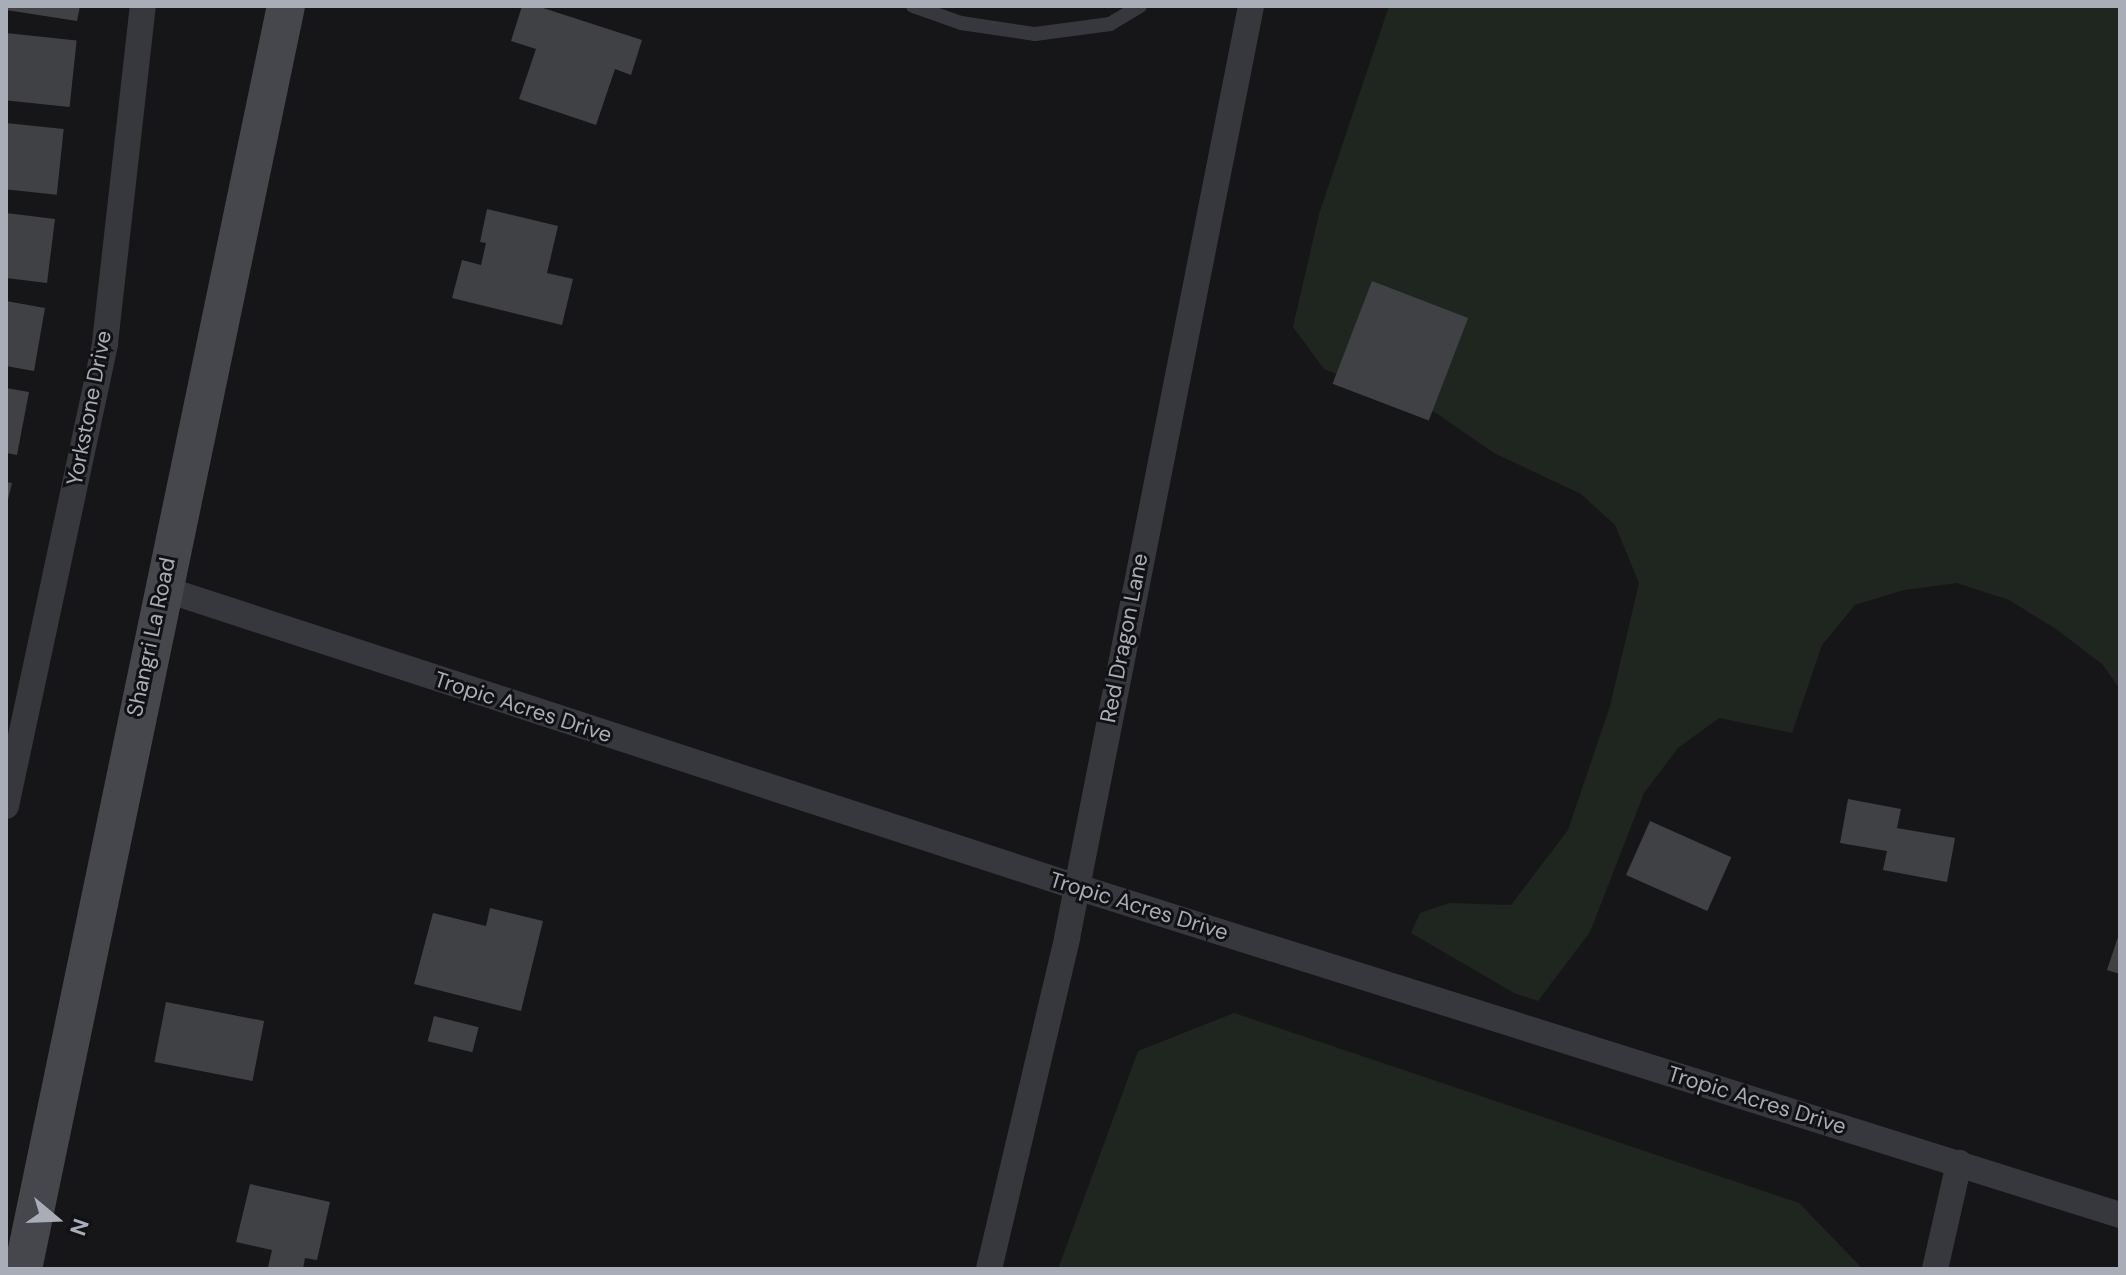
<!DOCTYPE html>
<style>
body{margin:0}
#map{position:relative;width:2126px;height:1275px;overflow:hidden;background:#161618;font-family:"DM Sans",sans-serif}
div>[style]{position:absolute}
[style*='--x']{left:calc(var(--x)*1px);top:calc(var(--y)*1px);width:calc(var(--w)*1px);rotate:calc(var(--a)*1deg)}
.green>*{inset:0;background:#1e261f}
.building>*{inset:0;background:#404145;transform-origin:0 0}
.lane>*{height:14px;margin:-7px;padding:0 7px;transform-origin:7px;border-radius:7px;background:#37383d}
.street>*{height:26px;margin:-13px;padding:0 13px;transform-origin:13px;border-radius:13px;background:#37383d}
.secondary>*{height:38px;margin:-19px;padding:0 19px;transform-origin:19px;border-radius:19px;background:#45474d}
span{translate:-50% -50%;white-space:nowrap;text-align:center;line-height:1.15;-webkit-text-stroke:6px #111113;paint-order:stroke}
.street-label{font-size:22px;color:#a8adb8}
.frame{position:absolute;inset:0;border:8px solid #a8adb8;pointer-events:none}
.north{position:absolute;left:16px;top:1179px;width:80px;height:80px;-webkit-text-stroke:6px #111113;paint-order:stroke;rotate:109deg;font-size:22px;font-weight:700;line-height:32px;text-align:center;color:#a8adb8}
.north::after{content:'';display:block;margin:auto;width:28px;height:36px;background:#a8adb8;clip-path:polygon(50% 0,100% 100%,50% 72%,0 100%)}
</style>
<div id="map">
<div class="green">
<i style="clip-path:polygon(1389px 6px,2120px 6px,2120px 689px,2102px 664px,2056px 629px,2009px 600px,1957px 583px,1904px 590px,1855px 605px,1822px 645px,1792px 733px,1719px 718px,1678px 748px,1644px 793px,1590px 932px,1538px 1001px,1514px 993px,1411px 933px,1420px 913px,1449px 903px,1511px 905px,1568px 830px,1610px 706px,1639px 583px,1615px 525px,1581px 494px,1494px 453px,1436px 413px,1324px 369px,1293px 327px,1319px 214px)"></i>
<i style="clip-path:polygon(1234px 1013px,1799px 1203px,1863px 1269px,1058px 1269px,1138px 1051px)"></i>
</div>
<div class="building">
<i style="clip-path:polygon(6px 6px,80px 6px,77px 21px,6px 10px)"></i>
<i style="clip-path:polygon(522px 6px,537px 6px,642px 40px,631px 75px,615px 69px,596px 125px,519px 99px,536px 49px,511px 41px)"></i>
<i style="left:6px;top:33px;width:71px;height:67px;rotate:6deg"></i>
<i style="left:6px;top:123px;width:58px;height:66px;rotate:6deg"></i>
<i style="clip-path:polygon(487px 209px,558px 226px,547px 273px,573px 279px,562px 325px,452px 298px,462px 260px,481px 265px,486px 243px,480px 242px)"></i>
<i style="clip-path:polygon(6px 213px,55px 219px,47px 283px,6px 278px)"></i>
<i style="left:1372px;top:281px;width:103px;height:110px;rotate:21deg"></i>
<i style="clip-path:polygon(6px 301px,45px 308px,34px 371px,6px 366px)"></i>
<i style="clip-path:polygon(6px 388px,29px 392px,17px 455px,6px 453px)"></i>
<i style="clip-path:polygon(6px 482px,12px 483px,7px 504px,6px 504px)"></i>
<i style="clip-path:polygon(1848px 799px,1901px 809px,1897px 828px,1955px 838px,1947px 882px,1883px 870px,1887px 851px,1840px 843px)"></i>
<i style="left:1650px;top:821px;width:89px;height:59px;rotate:24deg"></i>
<i style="clip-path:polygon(490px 908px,543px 921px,521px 1011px,414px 984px,433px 913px,486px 926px)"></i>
<i style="clip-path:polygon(2119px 934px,2120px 934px,2120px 974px,2107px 970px)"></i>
<i style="left:166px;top:1002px;width:100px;height:61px;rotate:11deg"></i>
<i style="left:434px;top:1016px;width:46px;height:26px;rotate:14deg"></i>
<i style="clip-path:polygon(250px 1184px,330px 1202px,317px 1260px,305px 1258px,303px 1269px,277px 1269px,268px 1267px,272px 1250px,236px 1242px)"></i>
</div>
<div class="lane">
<i style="--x:913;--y:6;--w:51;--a:19.5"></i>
<i style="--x:961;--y:23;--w:75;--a:8.5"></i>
<i style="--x:1035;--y:34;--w:76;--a:-7.6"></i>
<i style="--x:1110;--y:24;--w:35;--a:-31"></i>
</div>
<div class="street">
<i style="--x:161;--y:588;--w:960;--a:18.08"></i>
<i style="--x:1074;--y:886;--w:1097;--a:17.46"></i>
<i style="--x:6;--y:806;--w:473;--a:-77.9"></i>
<i style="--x:105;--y:343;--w:339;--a:-83.6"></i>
<i style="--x:989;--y:1269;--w:340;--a:-76.7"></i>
<i style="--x:1067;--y:938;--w:950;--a:-78.83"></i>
<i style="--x:1935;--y:1269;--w:109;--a:-77.2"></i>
</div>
<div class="secondary">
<i style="--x:23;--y:1269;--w:1290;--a:-78.24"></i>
</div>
<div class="street-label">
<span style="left:89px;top:408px;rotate:-79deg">Yorkstone Drive</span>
<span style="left:151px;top:637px;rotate:-78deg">Shangri La Road</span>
<span style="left:1124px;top:638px;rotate:-79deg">Red Dragon Lane</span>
<span style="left:523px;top:707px;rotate:18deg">Tropic Acres Drive</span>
<span style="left:1139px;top:906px;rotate:17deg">Tropic Acres Drive</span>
<span style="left:1757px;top:1100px;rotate:17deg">Tropic Acres Drive</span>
</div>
<div class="frame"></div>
<div class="north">N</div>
</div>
